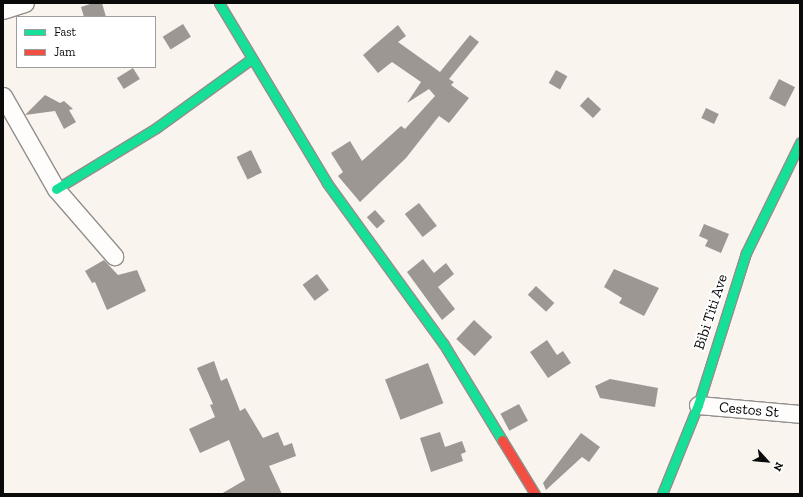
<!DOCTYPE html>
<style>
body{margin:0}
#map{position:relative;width:803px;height:497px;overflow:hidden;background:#f9f4ed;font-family:"Zilla Slab",serif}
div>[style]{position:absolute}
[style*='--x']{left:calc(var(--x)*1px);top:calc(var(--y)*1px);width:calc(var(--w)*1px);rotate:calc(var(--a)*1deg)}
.building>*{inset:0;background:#9c9793;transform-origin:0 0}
.roads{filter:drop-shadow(1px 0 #928f8c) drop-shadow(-1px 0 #928f8c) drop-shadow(0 1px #928f8c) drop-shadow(0 -1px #928f8c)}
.street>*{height:17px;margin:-8.5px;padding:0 8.5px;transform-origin:8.5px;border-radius:8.5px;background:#fefdfc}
.fast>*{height:9px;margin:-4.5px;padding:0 4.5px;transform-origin:4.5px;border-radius:4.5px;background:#16e098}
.jam>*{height:9px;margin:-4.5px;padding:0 4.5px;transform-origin:4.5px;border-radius:4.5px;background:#f24e42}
span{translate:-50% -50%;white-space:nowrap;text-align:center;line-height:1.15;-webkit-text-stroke:4px #fff;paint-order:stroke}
.street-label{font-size:15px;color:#0a0a0a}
.frame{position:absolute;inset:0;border:4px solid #0a0a0a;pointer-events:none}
.legend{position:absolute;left:16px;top:16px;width:140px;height:52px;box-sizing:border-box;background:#fff;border:1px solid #9d9d9d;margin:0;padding:5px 7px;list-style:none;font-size:12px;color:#0a0a0a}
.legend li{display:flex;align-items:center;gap:8px;height:20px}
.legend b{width:20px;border:1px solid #9d9d9d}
.north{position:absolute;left:747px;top:441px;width:40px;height:40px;-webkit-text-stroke:3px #fff;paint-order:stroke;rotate:117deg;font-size:11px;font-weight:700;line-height:16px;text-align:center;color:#0a0a0a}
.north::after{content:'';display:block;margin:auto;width:14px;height:18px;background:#0a0a0a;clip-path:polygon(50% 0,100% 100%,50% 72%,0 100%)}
</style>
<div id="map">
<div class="building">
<i style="clip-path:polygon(93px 3px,102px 3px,106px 17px,84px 17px,81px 7px)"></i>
<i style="left:183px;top:24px;width:15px;height:24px;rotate:58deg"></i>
<i style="clip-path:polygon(398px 25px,406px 36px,398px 42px,440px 72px,470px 35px,479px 42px,449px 79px,454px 82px,451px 85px,469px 98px,449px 123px,439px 116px,406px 158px,360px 202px,338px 176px,343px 172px,331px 153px,350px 141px,362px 161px,401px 126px,405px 129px,435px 96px,429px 89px,407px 103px,421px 82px,392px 62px,378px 73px,363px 55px)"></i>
<i style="left:133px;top:68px;width:13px;height:19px;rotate:58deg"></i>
<i style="left:556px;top:70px;width:13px;height:15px;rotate:29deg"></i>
<i style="left:779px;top:79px;width:18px;height:22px;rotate:27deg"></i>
<i style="clip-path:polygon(45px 95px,60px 103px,64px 101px,73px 109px,69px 110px,76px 122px,64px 129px,55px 111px,25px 115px)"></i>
<i style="left:588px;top:97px;width:18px;height:12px;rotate:43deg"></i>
<i style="left:706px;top:108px;width:14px;height:11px;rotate:25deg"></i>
<i style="left:251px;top:150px;width:25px;height:16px;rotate:64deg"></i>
<i style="left:419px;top:203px;width:29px;height:18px;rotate:52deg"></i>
<i style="left:375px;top:210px;width:15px;height:11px;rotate:48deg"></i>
<i style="clip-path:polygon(704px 224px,729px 234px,721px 253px,705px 246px,708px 240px,699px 236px)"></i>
<i style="clip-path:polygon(423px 259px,434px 273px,446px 263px,454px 274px,438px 287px,455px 309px,442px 320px,407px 272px)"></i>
<i style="clip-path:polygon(104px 260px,118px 275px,137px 270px,146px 291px,107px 310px,95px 282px,92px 283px,85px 271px)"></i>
<i style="clip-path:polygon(614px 269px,659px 288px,644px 316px,619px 303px,622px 298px,604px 287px)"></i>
<i style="left:317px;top:274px;width:20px;height:18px;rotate:53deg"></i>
<i style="left:536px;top:286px;width:25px;height:12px;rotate:43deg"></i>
<i style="left:474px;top:320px;width:25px;height:26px;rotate:43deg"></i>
<i style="clip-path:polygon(547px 340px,557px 355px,563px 351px,571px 363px,548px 378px,530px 352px)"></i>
<i style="clip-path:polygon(214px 361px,221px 381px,227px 378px,240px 411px,245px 408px,263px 438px,278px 432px,284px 446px,292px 443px,296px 456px,269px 466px,282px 494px,221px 494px,245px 480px,229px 440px,200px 453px,189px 429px,215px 417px,210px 405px,213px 404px,197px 368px)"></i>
<i style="left:428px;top:363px;width:43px;height:46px;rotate:69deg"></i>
<i style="clip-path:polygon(610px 379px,658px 388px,655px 407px,600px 398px,595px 386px)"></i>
<i style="left:519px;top:404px;width:19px;height:21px;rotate:62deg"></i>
<i style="clip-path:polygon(440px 432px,445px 447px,462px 441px,466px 452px,461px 454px,463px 461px,431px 472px,420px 438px)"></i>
<i style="clip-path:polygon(581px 433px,600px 447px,589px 462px,582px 457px,546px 490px,543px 483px)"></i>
</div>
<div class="roads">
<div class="street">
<i style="--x:3;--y:10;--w:23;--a:-18"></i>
<i style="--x:3;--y:96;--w:107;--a:60.3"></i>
<i style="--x:56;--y:189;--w:89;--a:49.1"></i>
<i style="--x:698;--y:405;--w:102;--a:5"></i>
</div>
<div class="fast">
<i style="--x:219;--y:3;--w:210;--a:59"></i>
<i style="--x:327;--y:183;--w:198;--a:54.1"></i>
<i style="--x:443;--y:343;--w:114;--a:58.7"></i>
<i style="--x:56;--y:189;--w:117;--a:-31.4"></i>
<i style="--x:156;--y:128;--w:116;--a:-35.9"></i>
<i style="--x:662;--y:494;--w:96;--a:-68"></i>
<i style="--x:698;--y:405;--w:159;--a:-72.5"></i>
<i style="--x:746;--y:253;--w:123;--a:-63.9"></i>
</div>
<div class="jam">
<i style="--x:502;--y:440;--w:63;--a:58.6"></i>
</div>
</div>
<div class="street-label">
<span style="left:711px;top:312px;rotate:-72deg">Bibi Titi Ave</span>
<span style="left:749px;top:410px;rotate:5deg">Cestos St</span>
</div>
<div class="frame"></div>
<ul class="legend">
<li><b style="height:5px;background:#16e098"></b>Fast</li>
<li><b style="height:5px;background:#f24e42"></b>Jam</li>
</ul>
<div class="north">N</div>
</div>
